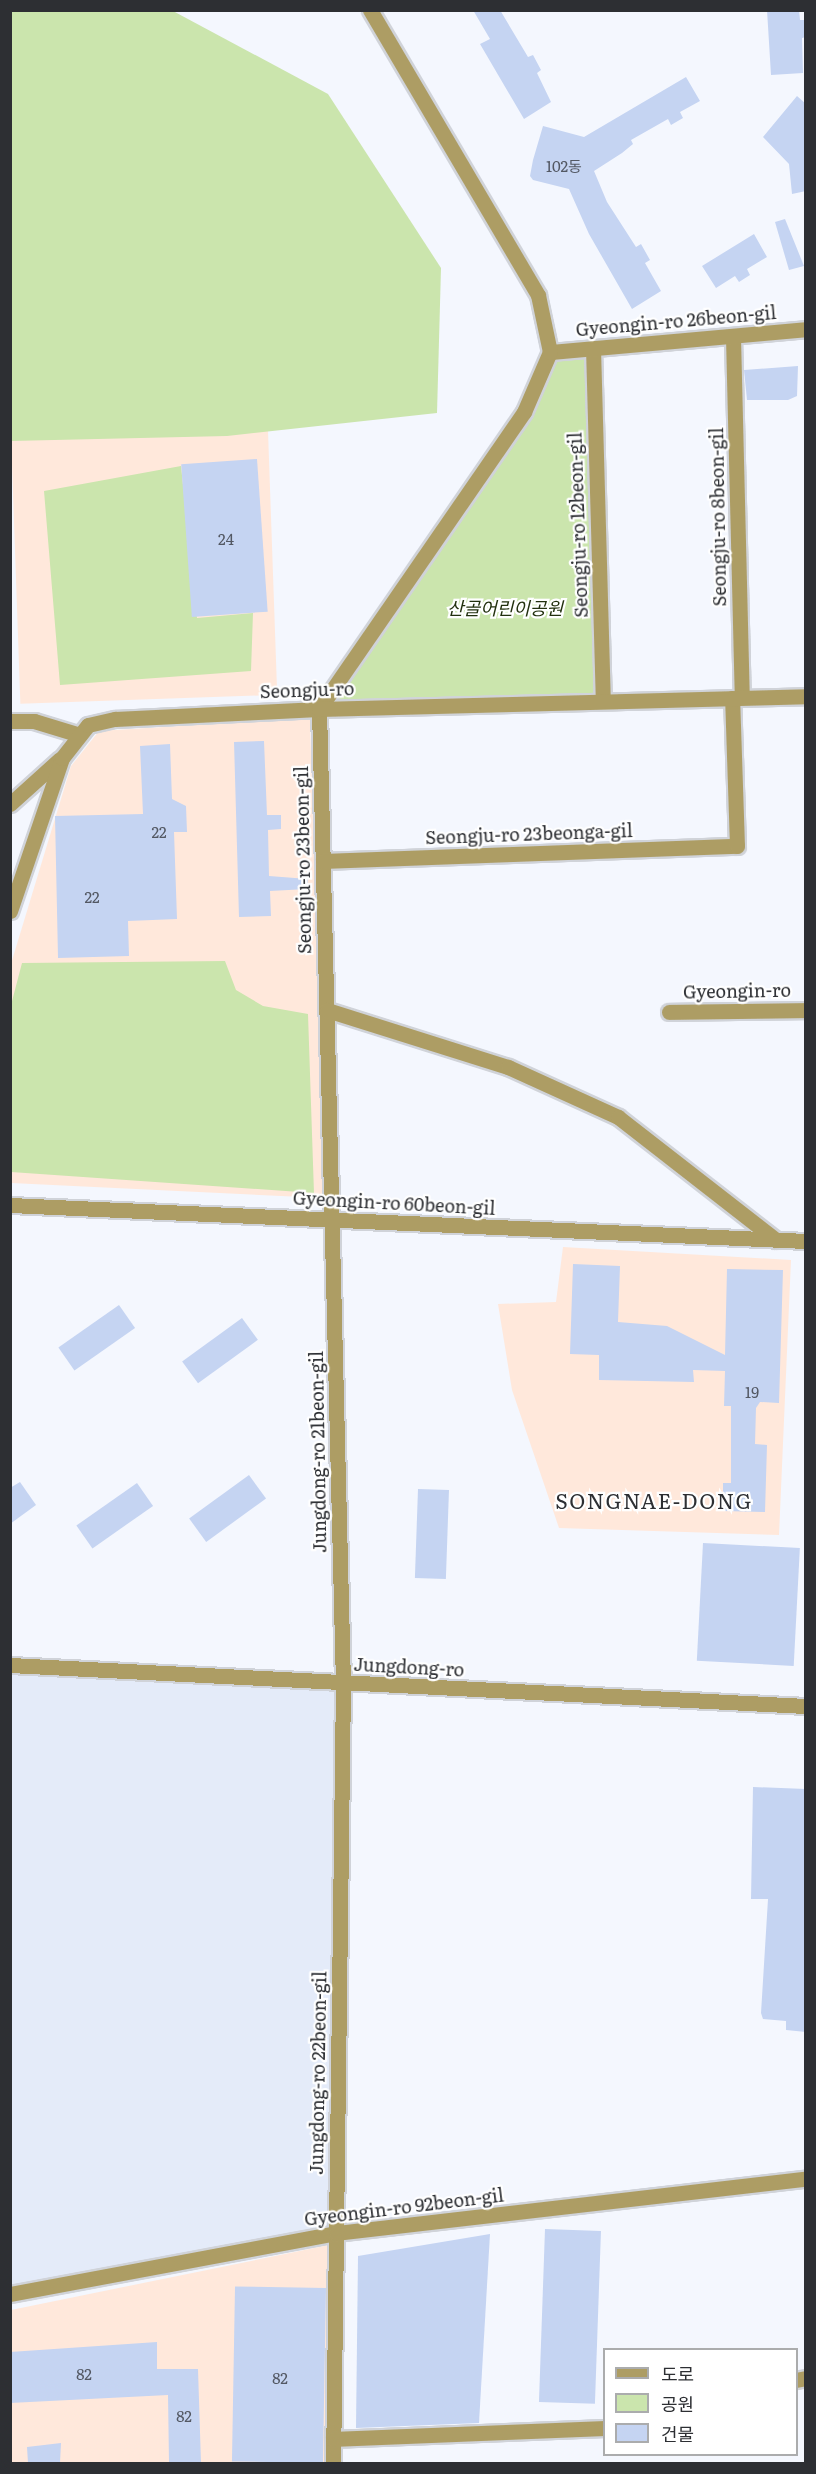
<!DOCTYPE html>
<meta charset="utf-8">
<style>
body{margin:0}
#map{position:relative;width:816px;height:2474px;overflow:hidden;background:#f4f7fe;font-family:Literata,"Noto Sans KR",serif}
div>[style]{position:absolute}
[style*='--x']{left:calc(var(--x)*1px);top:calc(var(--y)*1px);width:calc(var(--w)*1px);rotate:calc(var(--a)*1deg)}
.built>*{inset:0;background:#e4ebf9}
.education>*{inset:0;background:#ffe8db;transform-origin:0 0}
.green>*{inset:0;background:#cbe5ad}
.building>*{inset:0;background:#c5d4f2;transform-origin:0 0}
.roads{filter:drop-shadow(2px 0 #d0d3d9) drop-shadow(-2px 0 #d0d3d9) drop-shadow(0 2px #d0d3d9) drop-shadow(0 -2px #d0d3d9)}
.minor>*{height:15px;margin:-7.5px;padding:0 7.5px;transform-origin:7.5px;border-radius:7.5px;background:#ad9d64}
span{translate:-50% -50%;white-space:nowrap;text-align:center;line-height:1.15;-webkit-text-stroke:4.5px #fff;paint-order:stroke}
.number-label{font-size:15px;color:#535863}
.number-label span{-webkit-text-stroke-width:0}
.street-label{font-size:18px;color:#2d2f33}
.park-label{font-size:18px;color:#22300e;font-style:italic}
.quarter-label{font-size:21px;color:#2d2f33;letter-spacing:1.5px}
.frame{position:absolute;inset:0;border:12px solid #2d2f33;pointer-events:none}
.legend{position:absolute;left:603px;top:2348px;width:195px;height:108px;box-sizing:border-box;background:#fff;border:2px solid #abacad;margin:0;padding:8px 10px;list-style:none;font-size:18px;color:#2d2f33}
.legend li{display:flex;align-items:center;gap:12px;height:30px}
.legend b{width:30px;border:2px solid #abacad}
</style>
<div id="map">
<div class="built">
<i style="clip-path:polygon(10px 1665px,343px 1683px,336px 2223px,11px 2292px)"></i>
</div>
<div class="education">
<i style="left:268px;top:431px;width:264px;height:257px;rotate:88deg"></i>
<i style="clip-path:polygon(310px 718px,324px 1198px,11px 1183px,10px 967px,71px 766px,99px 731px)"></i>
<i style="clip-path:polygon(563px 1247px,791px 1260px,779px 1535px,559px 1528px,512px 1390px,498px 1304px,556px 1302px)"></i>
<i style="clip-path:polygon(329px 2245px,327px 2463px,11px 2464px,11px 2310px)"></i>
</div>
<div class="green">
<i style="clip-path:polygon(10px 11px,173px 11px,328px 94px,441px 268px,437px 413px,227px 436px,11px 441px)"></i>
<i style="clip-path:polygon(588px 354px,598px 697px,329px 703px,554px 356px)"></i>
<i style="clip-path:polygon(181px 466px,197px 618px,253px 613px,251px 671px,60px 685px,44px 491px)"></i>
<i style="clip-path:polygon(225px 961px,236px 990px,263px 1006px,308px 1014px,314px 1193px,11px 1172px,11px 1005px,22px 963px)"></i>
</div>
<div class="building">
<i style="clip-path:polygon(473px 10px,500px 10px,528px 57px,533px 55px,541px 70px,537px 73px,551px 102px,524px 119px,480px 44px,490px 39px)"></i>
<i style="clip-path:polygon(767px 10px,799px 10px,800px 20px,806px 20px,806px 37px,802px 38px,803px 73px,771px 75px)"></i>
<i style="clip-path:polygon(686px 77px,700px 101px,680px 112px,683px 118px,671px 125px,668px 119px,631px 140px,633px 144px,622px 153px,594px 171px,607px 202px,636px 247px,641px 244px,650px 260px,645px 263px,661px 291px,632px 309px,589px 234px,569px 189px,533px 180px,530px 176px,533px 160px,543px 126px,584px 137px)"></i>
<i style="clip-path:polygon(797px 96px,806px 104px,806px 191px,792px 194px,789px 164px,763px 137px)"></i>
<i style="clip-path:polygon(785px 219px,804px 266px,789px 270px,775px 222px)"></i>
<i style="clip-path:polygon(754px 234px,767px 257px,747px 269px,750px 275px,739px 282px,735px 276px,716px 288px,702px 266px)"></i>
<i style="clip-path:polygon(798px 366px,797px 396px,788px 400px,747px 400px,744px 370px)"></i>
<i style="left:257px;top:459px;width:153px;height:76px;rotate:86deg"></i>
<i style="clip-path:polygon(264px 741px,267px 815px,281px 815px,281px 829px,268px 830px,269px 876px,308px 879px,307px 889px,270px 891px,271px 916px,239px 917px,234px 742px)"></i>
<i style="clip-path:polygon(170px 744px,172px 799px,186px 806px,187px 832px,174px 832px,177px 919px,128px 921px,129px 956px,58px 958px,55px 816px,143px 814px,140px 746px)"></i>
<i style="clip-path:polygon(573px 1264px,620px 1266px,618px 1322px,667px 1326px,725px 1355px,727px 1269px,783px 1270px,779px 1403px,760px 1402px,756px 1408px,755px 1444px,767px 1445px,765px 1512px,723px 1511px,723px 1483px,731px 1483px,731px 1406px,724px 1406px,725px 1371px,693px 1370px,694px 1382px,599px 1380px,599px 1355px,570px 1354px)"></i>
<i style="left:119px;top:1305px;width:28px;height:74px;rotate:55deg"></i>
<i style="left:242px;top:1318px;width:27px;height:74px;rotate:54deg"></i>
<i style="left:249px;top:1475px;width:29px;height:74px;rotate:54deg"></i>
<i style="clip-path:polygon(20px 1482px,36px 1505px,10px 1524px,10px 1488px)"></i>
<i style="left:137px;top:1483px;width:28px;height:74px;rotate:55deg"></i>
<i style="left:418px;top:1489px;width:31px;height:89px;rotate:2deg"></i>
<i style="left:703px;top:1543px;width:97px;height:118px;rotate:3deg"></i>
<i style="clip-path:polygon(753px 1787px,806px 1789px,806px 2032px,786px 2030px,786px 2021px,763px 2019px,761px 2013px,768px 1899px,751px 1899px)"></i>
<i style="left:545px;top:2229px;width:56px;height:173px;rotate:2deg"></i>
<i style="clip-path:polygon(490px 2234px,479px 2423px,356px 2428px,358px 2256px)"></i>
<i style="left:326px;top:2288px;width:175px;height:91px;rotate:91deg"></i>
<i style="clip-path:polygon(157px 2342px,157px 2369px,198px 2369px,201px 2463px,169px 2463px,168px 2395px,10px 2403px,10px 2352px)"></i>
<i style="clip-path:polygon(61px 2443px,60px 2463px,28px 2463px,27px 2447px)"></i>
</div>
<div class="roads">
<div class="minor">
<i style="--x:733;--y:337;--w:360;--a:88.6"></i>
<i style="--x:593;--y:348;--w:353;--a:88.4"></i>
<i style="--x:550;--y:352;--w:257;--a:-5.1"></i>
<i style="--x:319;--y:709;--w:974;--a:88.59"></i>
<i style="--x:343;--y:1683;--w:781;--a:90.73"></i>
<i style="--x:319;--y:709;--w:361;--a:-55.4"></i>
<i style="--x:524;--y:412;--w:65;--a:-66.6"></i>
<i style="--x:550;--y:352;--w:58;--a:-101.9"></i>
<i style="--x:538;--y:295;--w:331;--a:-120.5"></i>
<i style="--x:10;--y:721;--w:24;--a:0"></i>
<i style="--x:34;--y:721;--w:48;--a:16.9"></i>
<i style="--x:10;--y:804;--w:67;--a:-42"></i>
<i style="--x:323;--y:861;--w:414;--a:-2.1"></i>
<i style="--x:737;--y:846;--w:148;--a:-91.9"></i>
<i style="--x:10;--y:911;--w:162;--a:-71.2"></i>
<i style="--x:62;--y:758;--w:42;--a:-51.8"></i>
<i style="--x:88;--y:725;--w:28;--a:-13"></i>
<i style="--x:115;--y:719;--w:204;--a:-2.8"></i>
<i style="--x:319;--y:709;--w:487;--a:-1.5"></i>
<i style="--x:327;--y:1010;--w:190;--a:17.5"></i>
<i style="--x:508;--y:1067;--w:121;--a:24.4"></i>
<i style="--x:618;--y:1117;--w:200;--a:37.9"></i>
<i style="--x:669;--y:1012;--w:137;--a:-0.8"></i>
<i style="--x:10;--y:1205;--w:797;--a:2.59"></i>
<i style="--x:10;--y:1665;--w:797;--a:2.95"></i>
<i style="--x:10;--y:2294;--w:332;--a:-10.6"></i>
<i style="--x:336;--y:2233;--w:473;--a:-6.6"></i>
<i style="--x:796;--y:2380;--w:10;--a:-11"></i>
<i style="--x:333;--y:2439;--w:271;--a:-2.3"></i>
</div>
</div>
<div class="number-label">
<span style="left:564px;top:166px">102동</span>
<span style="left:226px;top:539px">24</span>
<span style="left:159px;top:832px">22</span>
<span style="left:92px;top:897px">22</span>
<span style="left:752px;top:1392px">19</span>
<span style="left:84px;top:2374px">82</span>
<span style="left:280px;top:2378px">82</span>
<span style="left:184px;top:2416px">82</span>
</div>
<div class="street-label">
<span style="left:676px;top:321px;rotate:-5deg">Gyeongin-ro 26beon-gil</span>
<span style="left:718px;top:517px;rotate:-91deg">Seongju-ro 8beon-gil</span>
<span style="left:578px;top:525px;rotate:-92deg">Seongju-ro 12beon-gil</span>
<span style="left:307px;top:690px;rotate:-2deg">Seongju-ro</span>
<span style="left:529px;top:834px;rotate:-2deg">Seongju-ro 23beonga-gil</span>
<span style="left:303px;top:860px;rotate:-91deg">Seongju-ro 23beon-gil</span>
<span style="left:737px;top:991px;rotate:-1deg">Gyeongin-ro</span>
<span style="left:394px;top:1203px;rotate:3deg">Gyeongin-ro 60beon-gil</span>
<span style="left:318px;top:1452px;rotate:-91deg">Jungdong-ro 21beon-gil</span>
<span style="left:409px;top:1667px;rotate:3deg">Jungdong-ro</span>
<span style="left:318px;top:2073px;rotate:-89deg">Jungdong-ro 22beon-gil</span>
<span style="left:404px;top:2207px;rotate:-7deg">Gyeongin-ro 92beon-gil</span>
</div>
<div class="park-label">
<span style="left:505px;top:608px">산골어린이공원</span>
</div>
<div class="quarter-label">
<span style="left:654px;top:1500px">SONGNAE-DONG</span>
</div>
<div class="frame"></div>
<ul class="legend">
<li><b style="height:8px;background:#ad9d64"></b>도로</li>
<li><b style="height:16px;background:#cbe5ad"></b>공원</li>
<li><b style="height:16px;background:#c5d4f2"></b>건물</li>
</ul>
</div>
